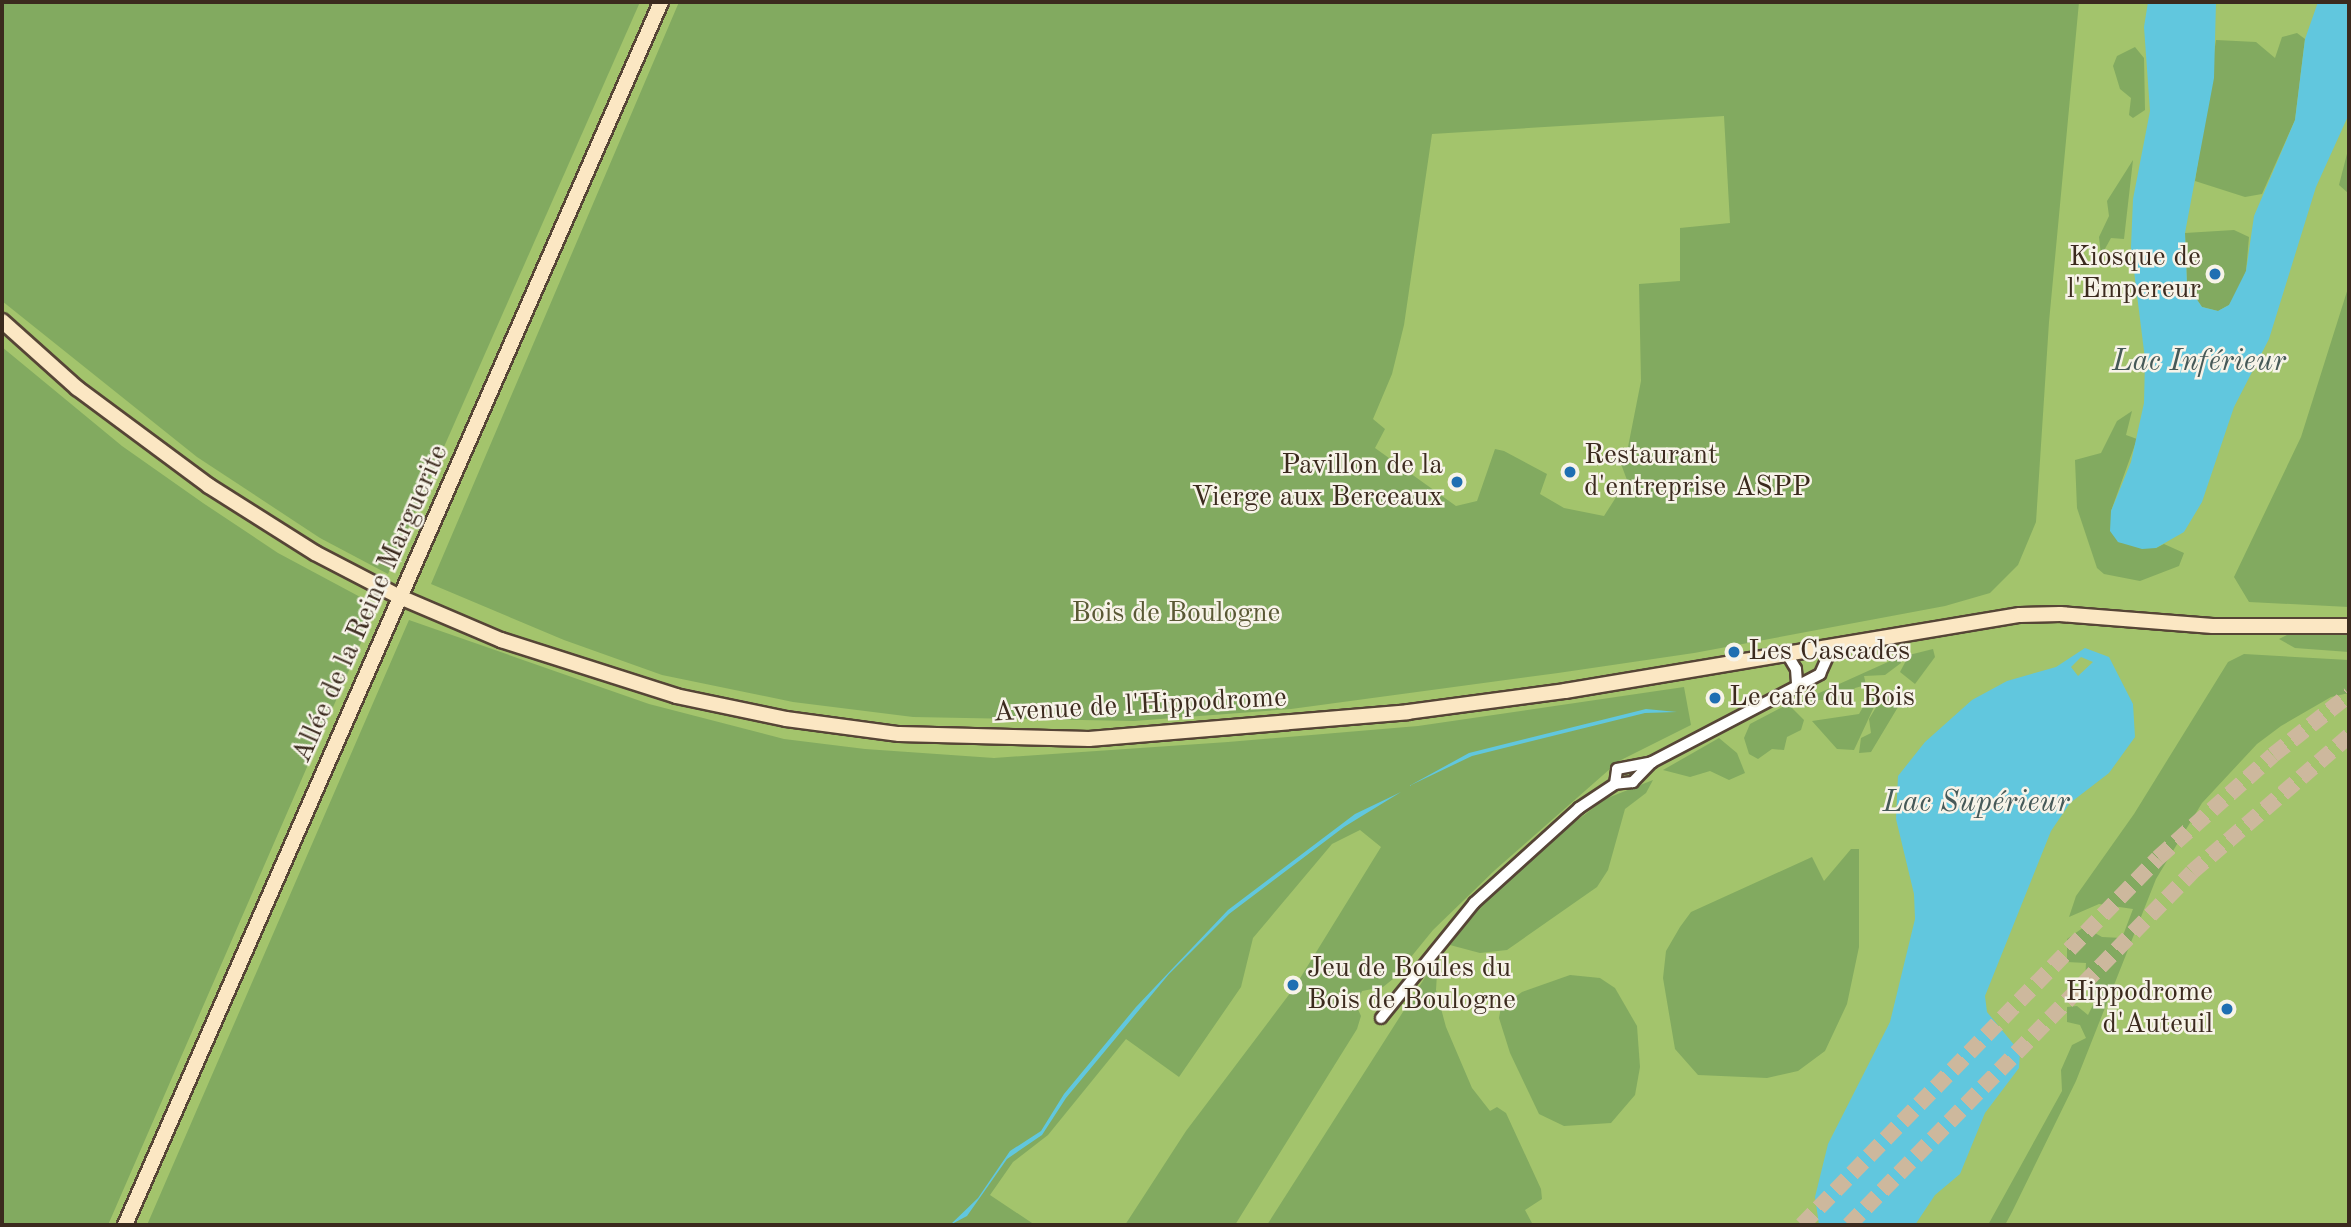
<!DOCTYPE html>
<meta charset="utf-8">
<style>
body{margin:0}
#map{position:relative;width:2351px;height:1227px;overflow:hidden;background:#f2dcbd;font-family:"Old Standard TT",serif}
div>[style]{position:absolute}
[style*='--x']{left:calc(var(--x)*1px);top:calc(var(--y)*1px);width:calc(var(--w)*1px);rotate:calc(var(--a)*1deg)}
.green>*{inset:0;background:#a3c46c;transform-origin:0 0}
.forest>*{inset:0;background:#82aa60}
.water>*{inset:0;background:#61c7de}
.trunk-tunnel>*{height:16px;margin-top:-8px;transform-origin:0;background:repeating-linear-gradient(90deg,#cdb89d 0 16px,transparent 0 24px)}
.roads{filter:drop-shadow(2px 0 #564536) drop-shadow(-2px 0 #564536) drop-shadow(0 2px #564536) drop-shadow(0 -2px #564536)}
.minor>*{height:10px;margin:-5px;padding:0 5px;transform-origin:5px;border-radius:5px;background:#fff}
.secondary>*{height:14px;margin:-7px;padding:0 7px;transform-origin:7px;border-radius:7px;background:#fbe7c3}
.dots>*{width:19px;height:19px;translate:-50% -50%;box-sizing:border-box;border:4px solid #f7f3e8;border-radius:50%}
span{translate:-50% -50%;white-space:nowrap;text-align:center;line-height:1.15;-webkit-text-stroke:5px #f7f3e8;paint-order:stroke}
.poi-label{font-size:28px;color:#3b2a1e}
.right{translate:-100% -50%;text-align:right}
.left{translate:0 -50%;text-align:left}
.street-label{font-size:28px;color:#3b2a1e}
.park-label{font-size:28px;color:#5a5835}
.water-label{font-size:30px;color:#465958;font-style:italic}
.frame{position:absolute;inset:0;border:4px solid #3b2a1e;pointer-events:none}
</style>
<div id="map">
<div class="green">
<i style="left:2px;top:2px;width:2347px;height:1223px"></i>
</div>
<div class="forest">
<i style="clip-path:polygon(2px 2px,640px 2px,388px 574px,320px 538px,197px 457px,2px 301px)"></i>
<i style="clip-path:polygon(evenodd,679px 2px,2079px 2px,2049px 322px,2036px 522px,2018px 565px,1990px 593px,1945px 606px,1694px 653px,1558px 673px,1291px 709px,1134px 721px,913px 717px,793px 702px,662px 675px,564px 640px,431px 584px,679px 2px,1724px 116px,1730px 223px,1680px 228px,1680px 281px,1639px 284px,1641px 381px,1628px 447px,1618px 456px,1627px 480px,1604px 516px,1564px 508px,1540px 494px,1547px 474px,1504px 451px,1495px 449px,1477px 501px,1456px 506px,1375px 448px,1385px 429px,1373px 419px,1392px 374px,1404px 325px,1432px 134px,1724px 116px)"></i>
<i style="clip-path:polygon(2297px 33px,2305px 39px,2295px 120px,2262px 194px,2245px 197px,2195px 181px,2216px 40px,2256px 42px,2275px 58px,2282px 37px)"></i>
<i style="clip-path:polygon(2135px 47px,2144px 58px,2145px 110px,2133px 118px,2129px 115px,2131px 98px,2120px 89px,2113px 66px,2117px 56px)"></i>
<i style="clip-path:polygon(2349px 146px,2349px 190px,2348px 193px,2339px 185px)"></i>
<i style="clip-path:polygon(2133px 160px,2124px 239px,2111px 238px,2101px 256px,2099px 237px,2109px 216px,2107px 201px)"></i>
<i style="clip-path:polygon(2234px 230px,2249px 237px,2246px 271px,2239px 289px,2229px 305px,2218px 311px,2202px 307px,2187px 285px,2185px 233px)"></i>
<i style="clip-path:polygon(2349px 285px,2349px 607px,2249px 602px,2234px 577px,2301px 437px)"></i>
<i style="clip-path:polygon(2px 347px,122px 446px,203px 503px,278px 553px,377px 606px,108px 1225px,2px 1225px)"></i>
<i style="clip-path:polygon(2132px 411px,2126px 435px,2137px 439px,2111px 511px,2118px 542px,2156px 548px,2164px 544px,2184px 553px,2179px 566px,2140px 581px,2104px 574px,2097px 568px,2077px 508px,2075px 460px,2101px 453px,2117px 421px)"></i>
<i style="clip-path:polygon(409px 620px,649px 704px,784px 739px,865px 749px,994px 758px,1228px 742px,1418px 726px,1684px 687px,1691px 725px,1619px 761px,1495px 870px,1433px 930px,1393px 979px,1383px 987px,1362px 991px,1356px 1005px,1361px 1016px,1357px 1029px,1235px 1225px,1125px 1225px,1186px 1131px,1294px 988px,1381px 847px,1360px 830px,1332px 844px,1253px 938px,1241px 987px,1179px 1077px,1126px 1039px,1048px 1135px,1013px 1162px,990px 1195px,1035px 1225px,147px 1225px)"></i>
<i style="clip-path:polygon(2293px 632px,2349px 633px,2349px 652px,2295px 648px,2279px 639px)"></i>
<i style="clip-path:polygon(1933px 649px,1935px 657px,1915px 684px,1900px 672px,1909px 655px)"></i>
<i style="clip-path:polygon(2244px 654px,2349px 660px,2349px 693px,2331px 697px,2281px 726px,2257px 744px,2202px 803px,2156px 879px,2076px 1081px,2012px 1212px,2005px 1225px,1988px 1225px,2062px 1091px,2061px 1070px,2072px 1045px,2086px 1038px,2080px 1025px,2067px 1022px,2067px 1007px,2077px 1006px,2088px 1015px,2097px 997px,2085px 981px,2086px 963px,2067px 962px,2067px 939px,2084px 927px,2102px 937px,2122px 938px,2133px 909px,2099px 904px,2069px 917px,2076px 896px,2134px 814px,2228px 662px)"></i>
<i style="clip-path:polygon(1899px 657px,1901px 663px,1885px 675px,1864px 676px,1866px 685px,1855px 688px,1845px 700px,1813px 700px,1803px 708px,1797px 703px)"></i>
<i style="clip-path:polygon(1897px 688px,1903px 690px,1901px 702px,1871px 752px,1859px 753px,1861px 738px,1871px 733px,1869px 719px,1884px 694px)"></i>
<i style="clip-path:polygon(1880px 694px,1854px 750px,1837px 749px,1812px 721px,1859px 714px,1870px 695px)"></i>
<i style="clip-path:polygon(1788px 704px,1804px 720px,1801px 730px,1787px 737px,1784px 750px,1772px 749px,1758px 759px,1749px 754px,1744px 738px,1750px 724px)"></i>
<i style="clip-path:polygon(1719px 738px,1737px 753px,1745px 773px,1729px 780px,1710px 771px,1690px 777px,1663px 770px)"></i>
<i style="clip-path:polygon(1653px 780px,1646px 793px,1625px 809px,1608px 870px,1597px 887px,1507px 950px,1480px 953px,1450px 945px,1479px 906px,1571px 825px,1605px 799px)"></i>
<i style="clip-path:polygon(1851px 849px,1859px 849px,1859px 947px,1847px 1004px,1825px 1051px,1798px 1071px,1767px 1078px,1698px 1075px,1675px 1049px,1663px 978px,1666px 951px,1680px 927px,1691px 912px,1812px 857px,1824px 881px)"></i>
<i style="clip-path:polygon(1438px 957px,1436px 990px,1446px 1027px,1472px 1088px,1490px 1111px,1497px 1107px,1506px 1113px,1541px 1189px,1542px 1199px,1525px 1210px,1533px 1225px,1267px 1225px)"></i>
<i style="clip-path:polygon(1570px 975px,1600px 978px,1615px 988px,1637px 1026px,1640px 1067px,1635px 1095px,1611px 1123px,1564px 1126px,1539px 1114px,1510px 1053px,1499px 1018px,1501px 1007px,1522px 992px)"></i>
</div>
<div class="water">
<i style="clip-path:polygon(2148px 2px,2216px 2px,2214px 78px,2185px 233px,2187px 285px,2202px 307px,2218px 311px,2229px 305px,2246px 271px,2254px 216px,2295px 120px,2305px 39px,2318px 2px,2349px 2px,2349px 114px,2316px 187px,2269px 339px,2234px 407px,2202px 502px,2184px 532px,2156px 548px,2142px 549px,2118px 542px,2110px 531px,2111px 511px,2131px 462px,2144px 403px,2145px 359px,2131px 247px,2133px 199px,2150px 111px,2144px 27px)"></i>
<i style="clip-path:polygon(evenodd,2085px 648px,2109px 657px,2133px 704px,2135px 737px,2109px 773px,2070px 803px,2051px 831px,1985px 996px,1987px 1012px,2020px 1052px,2019px 1068px,1985px 1113px,1960px 1174px,1935px 1195px,1915px 1225px,1819px 1225px,1815px 1197px,1828px 1144px,1890px 1022px,1915px 919px,1914px 894px,1896px 819px,1898px 776px,1925px 742px,1972px 700px,2007px 681px,2056px 667px,2085px 648px,2081px 657px,2093px 662px,2078px 676px,2071px 667px,2081px 657px)"></i>
<i style="clip-path:polygon(1646px 709px,1677px 712px,1645px 713px,1472px 756px,1409px 786px,1469px 753px)"></i>
<i style="clip-path:polygon(1401px 792px,1344px 827px,1229px 914px,1169px 974px,1066px 1098px,1042px 1135px,1007px 1159px,967px 1216px,950px 1225px,978px 1198px,1010px 1151px,1041px 1131px,1064px 1094px,1136px 1007px,1228px 910px,1355px 814px)"></i>
</div>
<div class="trunk-tunnel">
<i style="--x:1802;--y:1225;--w:511;--a:-45.87"></i>
<i style="--x:2158;--y:858;--w:154;--a:-41.8"></i>
<i style="--x:2273;--y:755;--w:97;--a:-38.3"></i>
<i style="--x:1849;--y:1225;--w:492;--a:-45.8"></i>
<i style="--x:2192;--y:872;--w:208;--a:-40.9"></i>
</div>
<div class="roads">
<div class="minor">
<i style="--x:1787;--y:654;--w:17;--a:59"></i>
<i style="--x:1796;--y:669;--w:14;--a:86"></i>
<i style="--x:1652;--y:762;--w:28;--a:134"></i>
<i style="--x:1633;--y:782;--w:18;--a:174"></i>
<i style="--x:1615;--y:784;--w:15;--a:-82"></i>
<i style="--x:1617;--y:769;--w:36;--a:-11"></i>
<i style="--x:1652;--y:762;--w:190;--a:-27.6"></i>
<i style="--x:1820;--y:674;--w:30;--a:-66"></i>
<i style="--x:1381;--y:1018;--w:148;--a:-51"></i>
<i style="--x:1474;--y:903;--w:142;--a:-42.1"></i>
<i style="--x:1579;--y:808;--w:43;--a:-33.7"></i>
</div>
<div class="secondary">
<i style="--x:2;--y:321;--w:101;--a:41.8"></i>
<i style="--x:77;--y:388;--w:164;--a:36.6"></i>
<i style="--x:209;--y:486;--w:125;--a:32.3"></i>
<i style="--x:315;--y:553;--w:96;--a:27.4"></i>
<i style="--x:400;--y:597;--w:110;--a:23.1"></i>
<i style="--x:501;--y:640;--w:184;--a:17.7"></i>
<i style="--x:676;--y:696;--w:112;--a:11.8"></i>
<i style="--x:786;--y:719;--w:114;--a:7.6"></i>
<i style="--x:899;--y:734;--w:190;--a:1.5"></i>
<i style="--x:1089;--y:739;--w:320;--a:-4.8"></i>
<i style="--x:1408;--y:712;--w:158;--a:-7.6"></i>
<i style="--x:1565;--y:691;--w:461;--a:-9.5"></i>
<i style="--x:2020;--y:615;--w:40;--a:-1.4"></i>
<i style="--x:2060;--y:614;--w:153;--a:4.5"></i>
<i style="--x:2213;--y:626;--w:136;--a:0"></i>
<i style="--x:125;--y:1225;--w:1335;--a:-66.33"></i>
</div>
</div>
<div class="dots">
<i style="left:2215px;top:274px;background:#1f6fb2"></i>
<i style="left:1570px;top:472px;background:#1f6fb2"></i>
<i style="left:1457px;top:482px;background:#1f6fb2"></i>
<i style="left:1734px;top:652px;background:#1f6fb2"></i>
<i style="left:1715px;top:698px;background:#1f6fb2"></i>
<i style="left:1293px;top:985px;background:#1f6fb2"></i>
<i style="left:2227px;top:1009px;background:#1f6fb2"></i>
</div>
<div class="poi-label">
<span class="right" style="left:2201px;top:274px">Kiosque de<br>l'Empereur</span>
<span class="left" style="left:1584px;top:472px">Restaurant<br>d'entreprise ASPP</span>
<span class="right" style="left:1443px;top:482px">Pavillon de la<br>Vierge aux Berceaux</span>
<span class="left" style="left:1748px;top:652px">Les Cascades</span>
<span class="left" style="left:1729px;top:698px">Le café du Bois</span>
<span class="left" style="left:1307px;top:985px">Jeu de Boules du<br>Bois de Boulogne</span>
<span class="right" style="left:2213px;top:1009px">Hippodrome<br>d'Auteuil</span>
</div>
<div class="street-label">
<span style="left:371px;top:604px;rotate:-66deg">Allée de la Reine Marguerite</span>
<span style="left:1140px;top:706px;rotate:-3deg">Avenue de l'Hippodrome</span>
</div>
<div class="park-label">
<span style="left:1176px;top:614px">Bois de Boulogne</span>
</div>
<div class="water-label">
<span style="left:2199px;top:362px">Lac Inférieur</span>
<span style="left:1976px;top:803px">Lac Supérieur</span>
</div>
<div class="frame"></div>
</div>
